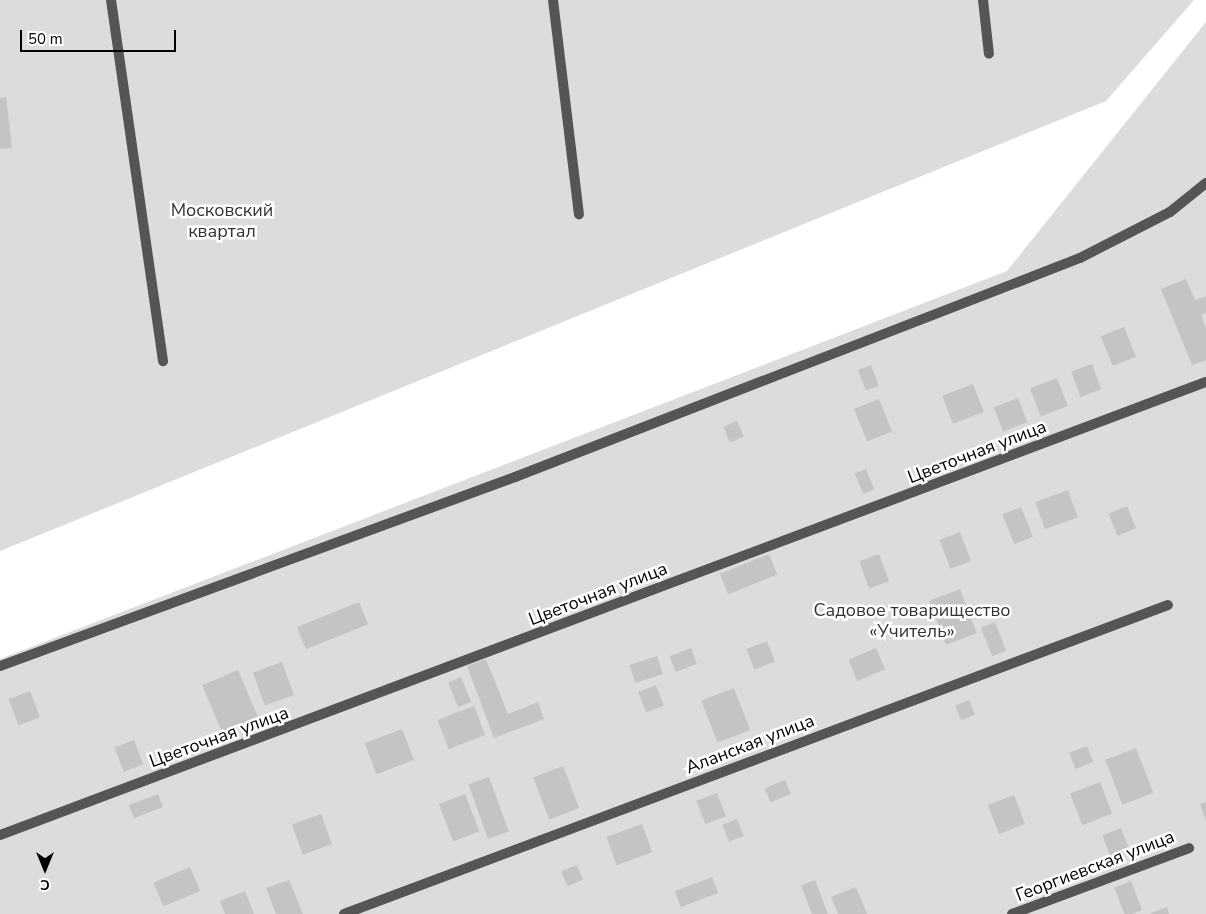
<!DOCTYPE html>
<meta charset="utf-8">
<style>
body{margin:0}
#map{position:relative;width:1206px;height:914px;overflow:hidden;background:#fff;font-family:"Nunito Sans",sans-serif}
div>[style]{position:absolute}
[style*='--x']{left:calc(var(--x)*1px);top:calc(var(--y)*1px);width:calc(var(--w)*1px);rotate:calc(var(--a)*1deg)}
.green>*{inset:0;background:#dcdcdc}
.building>*{inset:0;background:#c4c4c4;transform-origin:0 0}
.street>*{height:10px;margin:-5px;padding:0 5px;transform-origin:5px;border-radius:5px;background:#555}
span{translate:-50% -50%;white-space:nowrap;text-align:center;line-height:1.15;-webkit-text-stroke:5px #fff;paint-order:stroke}
.park-label{font-size:18px;color:#333}
.street-label{font-size:18px;color:#000}
.north{position:absolute;left:20px;top:844px;width:50px;height:50px;-webkit-text-stroke:4px #fff;paint-order:stroke;rotate:180deg;font-size:14px;font-weight:700;line-height:20px;text-align:center;color:#000}
.north::after{content:'';display:block;margin:auto;width:18px;height:22px;background:#000;clip-path:polygon(50% 0,100% 100%,50% 72%,0 100%)}
.scale{position:absolute;left:20px;top:30px;width:156px;height:22px;box-sizing:border-box;border:2px solid #000;border-top:0;padding-left:6px;font-size:15px;line-height:18px;white-space:nowrap;color:#000;-webkit-text-stroke:4px #fff;paint-order:stroke}
</style>
<div id="map">
<div class="green">
<i style="clip-path:polygon(0 0,1194px 0,1106px 101px,0 551px)"></i>
<i style="clip-path:polygon(1206px 22px,1206px 914px,0 914px,0 659px,1007px 271px)"></i>
</div>
<div class="building">
<i style="clip-path:polygon(6px 97px,12px 148px,0 149px,0 98px)"></i>
<i style="clip-path:polygon(1186px 279px,1195px 300px,1206px 296px,1206px 313px,1201px 315px,1206px 328px,1206px 360px,1192px 365px,1161px 289px)"></i>
<i style="left:1124px;top:327px;width:32px;height:25px;rotate:68deg"></i>
<i style="left:1092px;top:364px;width:27px;height:22px;rotate:70deg"></i>
<i style="left:871px;top:365px;width:22px;height:14px;rotate:69deg"></i>
<i style="left:1057px;top:378px;width:30px;height:29px;rotate:69deg"></i>
<i style="left:973px;top:384px;width:30px;height:33px;rotate:69deg"></i>
<i style="left:1018px;top:398px;width:26px;height:26px;rotate:69deg"></i>
<i style="left:879px;top:399px;width:35px;height:27px;rotate:68deg"></i>
<i style="left:737px;top:421px;width:17px;height:15px;rotate:66deg"></i>
<i style="left:866px;top:469px;width:22px;height:12px;rotate:68deg"></i>
<i style="left:1068px;top:490px;width:29px;height:35px;rotate:70deg"></i>
<i style="left:1127px;top:506px;width:24px;height:20px;rotate:68deg"></i>
<i style="left:1021px;top:507px;width:32px;height:20px;rotate:68deg"></i>
<i style="left:960px;top:532px;width:31px;height:22px;rotate:69deg"></i>
<i style="left:769px;top:554px;width:22px;height:53px;rotate:68deg"></i>
<i style="left:879px;top:554px;width:29px;height:21px;rotate:70deg"></i>
<i style="left:960px;top:589px;width:47px;height:33px;rotate:69deg"></i>
<i style="left:359px;top:602px;width:24px;height:67px;rotate:68deg"></i>
<i style="left:995px;top:622px;width:31px;height:15px;rotate:69deg"></i>
<i style="left:767px;top:641px;width:22px;height:22px;rotate:69deg"></i>
<i style="left:691px;top:648px;width:17px;height:23px;rotate:69deg"></i>
<i style="left:876px;top:648px;width:23px;height:30px;rotate:67deg"></i>
<i style="left:657px;top:656px;width:19px;height:29px;rotate:72deg"></i>
<i style="clip-path:polygon(486px 659px,508px 714px,538px 702px,544px 719px,494px 738px,467px 666px)"></i>
<i style="left:282px;top:662px;width:35px;height:31px;rotate:70deg"></i>
<i style="left:238px;top:670px;width:52px;height:39px;rotate:67deg"></i>
<i style="left:461px;top:677px;width:27px;height:14px;rotate:68deg"></i>
<i style="left:656px;top:685px;width:22px;height:19px;rotate:69deg"></i>
<i style="left:734px;top:688px;width:45px;height:35px;rotate:69deg"></i>
<i style="left:30px;top:691px;width:28px;height:23px;rotate:69deg"></i>
<i style="left:969px;top:700px;width:16px;height:15px;rotate:68deg"></i>
<i style="left:474px;top:706px;width:31px;height:39px;rotate:69deg"></i>
<i style="left:402px;top:729px;width:33px;height:40px;rotate:69deg"></i>
<i style="left:134px;top:740px;width:26px;height:21px;rotate:69deg"></i>
<i style="left:1087px;top:746px;width:17px;height:19px;rotate:69deg"></i>
<i style="left:1136px;top:748px;width:48px;height:33px;rotate:69deg"></i>
<i style="left:563px;top:766px;width:45px;height:32px;rotate:69deg"></i>
<i style="left:489px;top:777px;width:58px;height:22px;rotate:70deg"></i>
<i style="left:785px;top:780px;width:15px;height:22px;rotate:67deg"></i>
<i style="left:1100px;top:782px;width:34px;height:32px;rotate:69deg"></i>
<i style="left:717px;top:793px;width:25px;height:22px;rotate:69deg"></i>
<i style="left:158px;top:794px;width:14px;height:31px;rotate:69deg"></i>
<i style="left:465px;top:794px;width:40px;height:28px;rotate:69deg"></i>
<i style="left:1014px;top:795px;width:31px;height:28px;rotate:69deg"></i>
<i style="clip-path:polygon(1206px 802px,1206px 821px,1200px 804px)"></i>
<i style="left:321px;top:814px;width:32px;height:31px;rotate:70deg"></i>
<i style="left:737px;top:819px;width:18px;height:16px;rotate:68deg"></i>
<i style="left:642px;top:824px;width:30px;height:38px;rotate:70deg"></i>
<i style="left:1121px;top:828px;width:25px;height:20px;rotate:69deg"></i>
<i style="left:577px;top:865px;width:16px;height:17px;rotate:68deg"></i>
<i style="left:190px;top:867px;width:26px;height:40px;rotate:67deg"></i>
<i style="left:712px;top:877px;width:17px;height:40px;rotate:69deg"></i>
<i style="clip-path:polygon(289px 880px,303px 914px,276px 914px,266px 888px)"></i>
<i style="clip-path:polygon(815px 880px,828px 914px,812px 914px,801px 885px)"></i>
<i style="left:1131px;top:881px;width:31px;height:18px;rotate:69deg"></i>
<i style="clip-path:polygon(856px 887px,867px 914px,838px 914px,831px 897px)"></i>
<i style="clip-path:polygon(245px 891px,254px 914px,225px 914px,220px 901px)"></i>
<i style="clip-path:polygon(1167px 907px,1169px 914px,1149px 914px)"></i>
</div>
<div class="street">
<i style="--x:111;--y:0;--w:365;--a:81.8"></i>
<i style="--x:553;--y:0;--w:216;--a:83.1"></i>
<i style="--x:983;--y:0;--w:54;--a:83.7"></i>
<i style="--x:0;--y:666;--w:549;--a:-20.15"></i>
<i style="--x:515;--y:477;--w:606;--a:-21.19"></i>
<i style="--x:1080;--y:258;--w:101;--a:-27.1"></i>
<i style="--x:1170;--y:212;--w:46;--a:-38.9"></i>
<i style="--x:0;--y:835;--w:1288;--a:-20.59"></i>
<i style="--x:344;--y:914;--w:880;--a:-20.56"></i>
<i style="--x:1012;--y:914;--w:189;--a:-20.4"></i>
</div>
<div class="park-label">
<span style="left:222px;top:221px">Московский<br>квартал</span>
<span style="left:912px;top:621px">Садовое товарищество<br>«Учитель»</span>
</div>
<div class="street-label">
<span style="left:977px;top:452px;rotate:-21deg">Цветочная улица</span>
<span style="left:598px;top:594px;rotate:-21deg">Цветочная улица</span>
<span style="left:219px;top:737px;rotate:-20deg">Цветочная улица</span>
<span style="left:750px;top:744px;rotate:-21deg">Аланская улица</span>
<span style="left:1095px;top:866px;rotate:-21deg">Георгиевская улица</span>
</div>
<div class="north">С</div>
<div class="scale">50 m</div>
</div>
